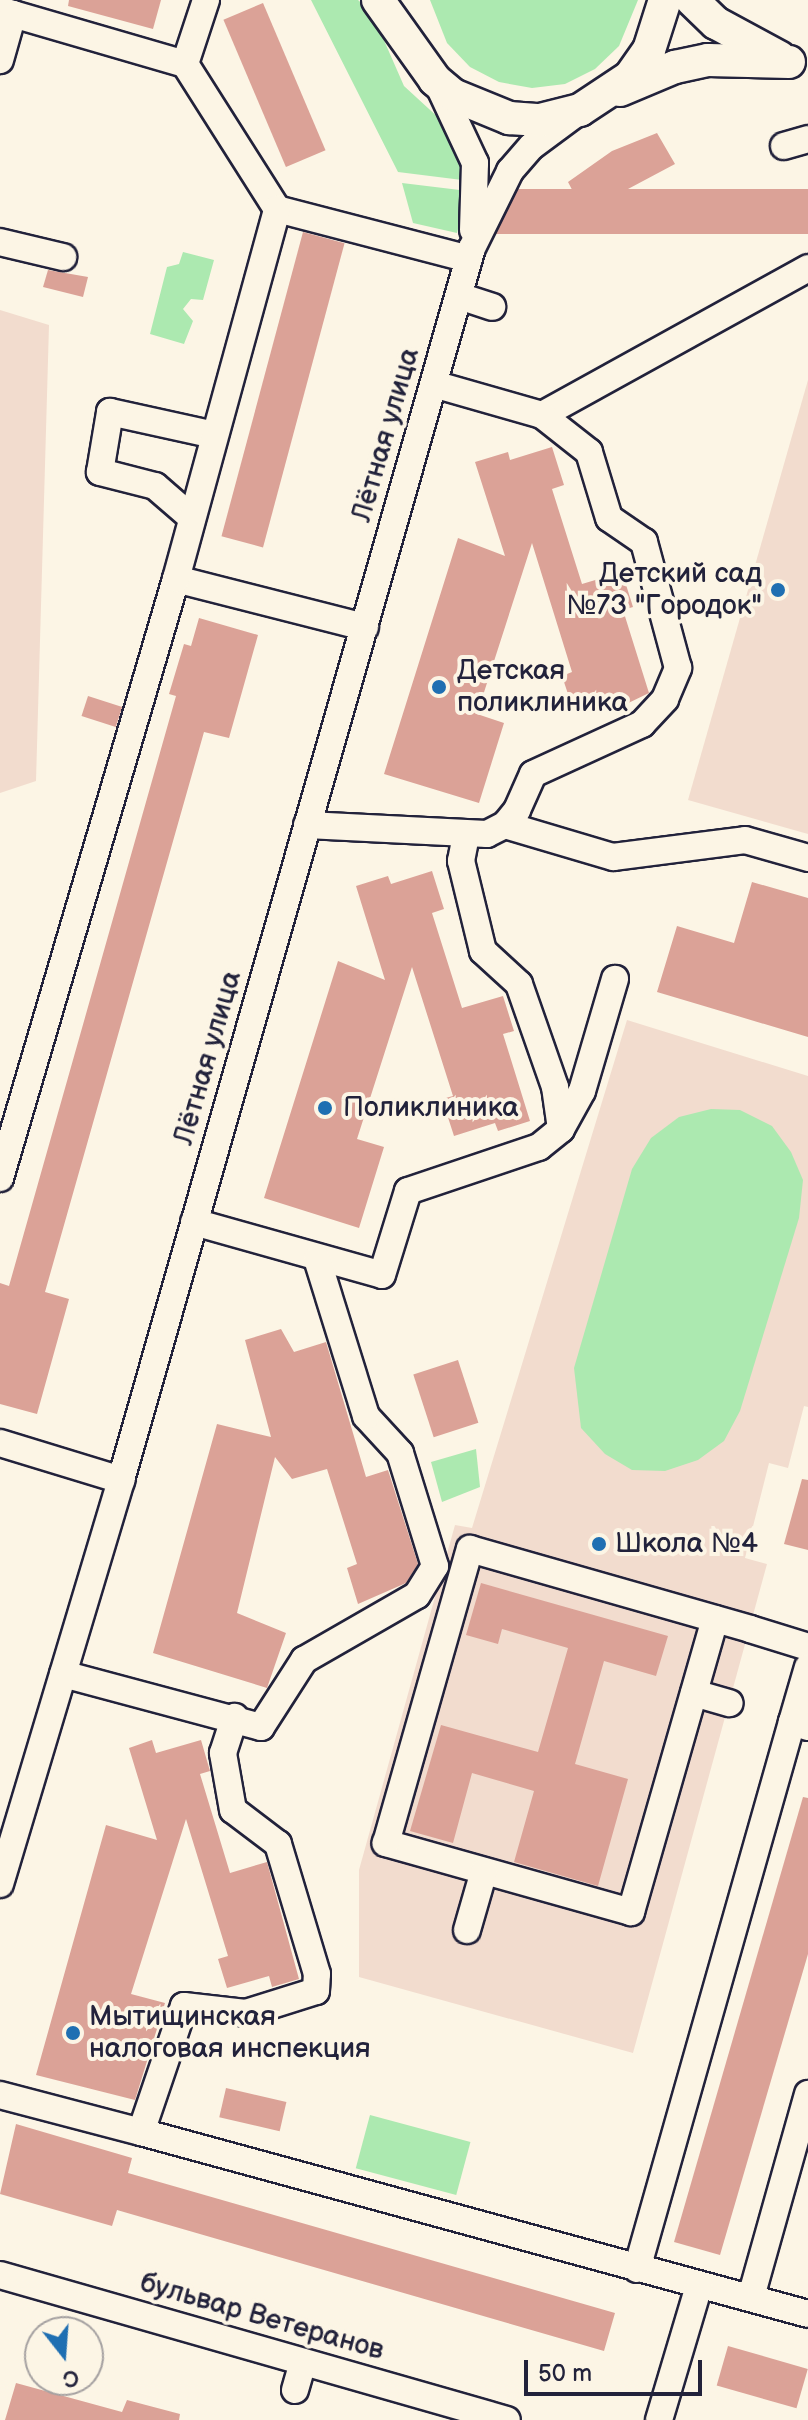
<!DOCTYPE html>
<meta charset="utf-8">
<style>
body{margin:0}
#map{position:relative;width:808px;height:2420px;overflow:hidden;background:#fcf5e5;font-family:"Balsamiq Sans",sans-serif}
div>[style]{position:absolute}
[style*='--x']{left:calc(var(--x)*1px);top:calc(var(--y)*1px);width:calc(var(--w)*1px);rotate:calc(var(--a)*1deg)}
.built>*{inset:0;background:#f2dcce}
.green>*{inset:0;background:#ace9b0;transform-origin:0 0}
.building>*{inset:0;background:#dba297;transform-origin:0 0}
.roads{filter:drop-shadow(2px 0 #22223b) drop-shadow(-2px 0 #22223b) drop-shadow(0 2px #22223b) drop-shadow(0 -2px #22223b)}
.minor>*{height:26px;margin:-13px;padding:0 13px;transform-origin:13px;border-radius:13px;background:#fcf5e5}
.major>*{height:32px;margin:-16px;padding:0 16px;transform-origin:16px;border-radius:16px;background:#fcf5e5}
.dots>*{width:22px;height:22px;translate:-50% -50%;box-sizing:border-box;border:4px solid #fcf5e5;border-radius:50%}
span{translate:-50% -50%;white-space:nowrap;text-align:center;line-height:1.15;-webkit-text-stroke:8px #fcf5e5;paint-order:stroke}
.street-label{font-size:28px;color:#22223b}
.poi-label{font-size:28px;color:#22223b}
.right{translate:-100% -50%;text-align:right}
.left{translate:0 -50%;text-align:left}
.north{position:absolute;left:24px;top:2316px;width:80px;height:80px;box-sizing:border-box;background:#fcf5e5;border:2px solid #a5a1a1;border-radius:50%;rotate:163deg;font-size:22px;font-weight:700;line-height:32px;text-align:center;color:#22223b}
.north::after{content:'';display:block;margin:auto;width:28px;height:36px;background:#1f6fb2;clip-path:polygon(50% 0,100% 100%,50% 72%,0 100%)}
.scale{position:absolute;left:524px;top:2360px;width:178px;height:36px;box-sizing:border-box;border:4px solid #22223b;border-top:0;padding-left:10px;font-size:24px;line-height:28px;white-space:nowrap;color:#22223b;-webkit-text-stroke:6px #fcf5e5;paint-order:stroke}
</style>
<div id="map">
<div class="built">
<i style="clip-path:polygon(0 310px,49px 325px,36px 781px,0 793px)"></i>
<i style="clip-path:polygon(808px 380px,808px 834px,688px 800px)"></i>
<i style="clip-path:polygon(627px 1020px,808px 1076px,808px 1407px,804px 1406px,788px 1468px,769px 1463px,745px 1558px,767px 1564px,633px 2053px,359px 1977px,359px 1870px,455px 1525px,472px 1528px)"></i>
</div>
<div class="green">
<i style="clip-path:polygon(311px 0,358px 0,372px 13px,404px 86px,441px 120px,470px 181px,398px 172px)"></i>
<i style="clip-path:polygon(430px 0,638px 0,619px 46px,595px 69px,565px 84px,532px 88px,499px 82px,470px 67px,447px 43px)"></i>
<i style="clip-path:polygon(402px 183px,468px 191px,457px 233px,413px 223px)"></i>
<i style="clip-path:polygon(183px 252px,214px 260px,203px 300px,191px 299px,183px 309px,193px 321px,184px 344px,150px 334px,167px 267px,179px 264px)"></i>
<i style="clip-path:polygon(711px 1109px,740px 1110px,772px 1126px,791px 1152px,803px 1180px,799px 1218px,740px 1411px,724px 1441px,698px 1460px,665px 1471px,632px 1470px,605px 1454px,581px 1428px,574px 1368px,632px 1169px,651px 1138px,679px 1117px)"></i>
<i style="clip-path:polygon(476px 1449px,480px 1487px,442px 1502px,431px 1462px)"></i>
<i style="left:370px;top:2115px;width:104px;height:55px;rotate:15deg"></i>
</div>
<div class="building">
<i style="clip-path:polygon(69px 0,161px 0,153px 29px,68px 6px)"></i>
<i style="left:263px;top:3px;width:160px;height:43px;rotate:67deg"></i>
<i style="clip-path:polygon(657px 133px,675px 164px,628px 189px,633px 198px,589px 222px,568px 182px,612px 151px)"></i>
<i style="left:808px;top:189px;width:45px;height:321px;rotate:90deg"></i>
<i style="left:303px;top:232px;width:43px;height:315px;rotate:15deg"></i>
<i style="clip-path:polygon(48px 270px,88px 277px,83px 297px,43px 287px)"></i>
<i style="clip-path:polygon(552px 447px,564px 485px,552px 489px,582px 584px,622px 572px,633px 607px,623px 610px,649px 693px,618px 708px,615px 700px,574px 712px,562px 676px,572px 672px,532px 543px,477px 714px,504px 723px,479px 803px,384px 774px,458px 538px,505px 556px,475px 462px,508px 452px,510px 460px)"></i>
<i style="clip-path:polygon(199px 618px,258px 635px,229px 738px,204px 732px,45px 1292px,69px 1299px,37px 1414px,0 1404px,0 1283px,9px 1286px,176px 696px,169px 694px,184px 644px,191px 646px)"></i>
<i style="left:88px;top:696px;width:36px;height:21px;rotate:18deg"></i>
<i style="clip-path:polygon(432px 871px,444px 909px,432px 913px,462px 1008px,503px 996px,514px 1031px,503px 1034px,530px 1121px,498px 1131px,495px 1123px,454px 1136px,442px 1099px,453px 1096px,412px 967px,357px 1139px,384px 1147px,359px 1228px,264px 1198px,338px 961px,385px 980px,356px 886px,388px 876px,391px 884px)"></i>
<i style="clip-path:polygon(752px 882px,808px 898px,808px 1037px,657px 992px,677px 926px,734px 943px)"></i>
<i style="clip-path:polygon(281px 1329px,294px 1352px,326px 1342px,366px 1477px,388px 1470px,418px 1564px,406px 1583px,358px 1604px,347px 1568px,357px 1564px,327px 1469px,292px 1479px,275px 1457px,237px 1613px,286px 1633px,267px 1688px,153px 1653px,217px 1424px,271px 1437px,245px 1340px)"></i>
<i style="left:458px;top:1360px;width:66px;height:47px;rotate:72deg"></i>
<i style="clip-path:polygon(802px 1479px,808px 1480px,808px 1550px,784px 1544px)"></i>
<i style="clip-path:polygon(481px 1583px,668px 1636px,656px 1676px,604px 1661px,575px 1764px,628px 1779px,598px 1886px,514px 1862px,534px 1791px,472px 1773px,453px 1843px,410px 1831px,441px 1725px,538px 1752px,568px 1648px,502px 1629px,498px 1644px,466px 1635px)"></i>
<i style="clip-path:polygon(152px 1740px,156px 1753px,201px 1740px,210px 1771px,200px 1774px,230px 1873px,267px 1862px,299px 1979px,272px 1987px,269px 1976px,227px 1988px,218px 1959px,228px 1956px,186px 1819px,131px 1994px,165px 2003px,135px 2100px,36px 2075px,106px 1825px,157px 1840px,129px 1748px)"></i>
<i style="clip-path:polygon(803px 1797px,808px 1798px,808px 1954px,720px 2255px,674px 2242px)"></i>
<i style="left:226px;top:2088px;width:62px;height:30px;rotate:13deg"></i>
<i style="clip-path:polygon(16px 2124px,132px 2158px,128px 2173px,615px 2313px,604px 2351px,117px 2210px,112px 2226px,0 2194px)"></i>
<i style="left:728px;top:2346px;width:83px;height:41px;rotate:16deg"></i>
<i style="clip-path:polygon(16px 2383px,122px 2412px,127px 2400px,180px 2414px,179px 2420px,5px 2420px)"></i>
</div>
<div class="roads">
<div class="minor">
<i style="--x:206;--y:0;--w:67;--a:108.2"></i>
<i style="--x:185;--y:64;--w:172;--a:57.6"></i>
<i style="--x:277;--y:209;--w:198;--a:14.6"></i>
<i style="--x:0;--y:10;--w:14;--a:17"></i>
<i style="--x:13;--y:14;--w:48;--a:105.8"></i>
<i style="--x:13;--y:14;--w:179;--a:16.2"></i>
<i style="--x:439;--y:86;--w:85;--a:64.9"></i>
<i style="--x:475;--y:163;--w:67;--a:91.7"></i>
<i style="--x:784;--y:146;--w:25;--a:-16"></i>
<i style="--x:0;--y:242;--w:65;--a:13.4"></i>
<i style="--x:459;--y:296;--w:35;--a:18"></i>
<i style="--x:542;--y:415;--w:304;--a:-28.9"></i>
<i style="--x:192;--y:518;--w:49;--a:-139.1"></i>
<i style="--x:155;--y:486;--w:57;--a:-165.7"></i>
<i style="--x:100;--y:472;--w:61;--a:-80.5"></i>
<i style="--x:110;--y:412;--w:107;--a:12.4"></i>
<i style="--x:176;--y:579;--w:195;--a:14.3"></i>
<i style="--x:307;--y:825;--w:180;--a:2.9"></i>
<i style="--x:487;--y:834;--w:20;--a:-27"></i>
<i style="--x:505;--y:825;--w:19;--a:-51"></i>
<i style="--x:517;--y:810;--w:39;--a:-66"></i>
<i style="--x:533;--y:774;--w:120;--a:-24.6"></i>
<i style="--x:642;--y:724;--w:34;--a:-47"></i>
<i style="--x:665;--y:699;--w:34;--a:-67"></i>
<i style="--x:678;--y:668;--w:131;--a:-105.1"></i>
<i style="--x:644;--y:542;--w:42;--a:-145.6"></i>
<i style="--x:609;--y:518;--w:69;--a:-106.9"></i>
<i style="--x:589;--y:452;--w:60;--a:-141.8"></i>
<i style="--x:542;--y:415;--w:112;--a:-164"></i>
<i style="--x:505;--y:825;--w:113;--a:16.5"></i>
<i style="--x:613;--y:857;--w:133;--a:-7.3"></i>
<i style="--x:745;--y:840;--w:66;--a:15.9"></i>
<i style="--x:561;--y:1129;--w:43;--a:-61.1"></i>
<i style="--x:582;--y:1091;--w:117;--a:-73.6"></i>
<i style="--x:0;--y:1178;--w:624;--a:-73.63"></i>
<i style="--x:176;--y:579;--w:384;--a:-74.7"></i>
<i style="--x:194;--y:1222;--w:195;--a:15.7"></i>
<i style="--x:382;--y:1275;--w:88;--a:-72.8"></i>
<i style="--x:408;--y:1191;--w:138;--a:-18.6"></i>
<i style="--x:539;--y:1147;--w:28;--a:-39"></i>
<i style="--x:561;--y:1129;--w:42;--a:-98.1"></i>
<i style="--x:555;--y:1087;--w:109;--a:-109.3"></i>
<i style="--x:519;--y:984;--w:49;--a:-137.5"></i>
<i style="--x:483;--y:951;--w:93;--a:-103.7"></i>
<i style="--x:461;--y:861;--w:25;--a:-79"></i>
<i style="--x:0;--y:1443;--w:127;--a:17"></i>
<i style="--x:715;--y:1619;--w:305;--a:106"></i>
<i style="--x:631;--y:1912;--w:255;--a:-164.3"></i>
<i style="--x:386;--y:1843;--w:306;--a:-74.1"></i>
<i style="--x:470;--y:1549;--w:291;--a:15.9"></i>
<i style="--x:750;--y:1629;--w:61;--a:17.2"></i>
<i style="--x:63;--y:1674;--w:205;--a:15"></i>
<i style="--x:261;--y:1727;--w:80;--a:-57.3"></i>
<i style="--x:304;--y:1660;--w:130;--a:-29.9"></i>
<i style="--x:417;--y:1595;--w:34;--a:-58"></i>
<i style="--x:435;--y:1566;--w:118;--a:-107.2"></i>
<i style="--x:400;--y:1453;--w:50;--a:-132.6"></i>
<i style="--x:366;--y:1416;--w:164;--a:-107.3"></i>
<i style="--x:694;--y:1693;--w:37;--a:16"></i>
<i style="--x:792;--y:1722;--w:57;--a:-73.8"></i>
<i style="--x:0;--y:1884;--w:422;--a:-73.3"></i>
<i style="--x:121;--y:1480;--w:1281;--a:-74.1"></i>
<i style="--x:472;--y:248;--w:86;--a:-63.7"></i>
<i style="--x:510;--y:171;--w:33;--a:-49"></i>
<i style="--x:532;--y:146;--w:52;--a:-36.4"></i>
<i style="--x:467;--y:1930;--w:61;--a:-73.9"></i>
<i style="--x:0;--y:2095;--w:146;--a:14.7"></i>
<i style="--x:141;--y:2132;--w:133;--a:-71.2"></i>
<i style="--x:184;--y:2006;--w:62;--a:6.4"></i>
<i style="--x:246;--y:2013;--w:73;--a:-17.4"></i>
<i style="--x:316;--y:1991;--w:17;--a:-87"></i>
<i style="--x:317;--y:1974;--w:136;--a:-106.7"></i>
<i style="--x:278;--y:1844;--w:56;--a:-142.9"></i>
<i style="--x:233;--y:1810;--w:58;--a:-100"></i>
<i style="--x:223;--y:1753;--w:38;--a:-72"></i>
<i style="--x:141;--y:2132;--w:691;--a:15.26"></i>
<i style="--x:637;--y:2269;--w:569;--a:-74.18"></i>
<i style="--x:792;--y:1722;--w:17;--a:17"></i>
<i style="--x:0;--y:2275;--w:527;--a:15.96"></i>
<i style="--x:751;--y:2297;--w:211;--a:-74.3"></i>
<i style="--x:295;--y:2390;--w:29;--a:-74"></i>
<i style="--x:659;--y:2420;--w:140;--a:-73.4"></i>
</div>
<div class="major">
<i style="--x:378;--y:0;--w:98;--a:54.5"></i>
<i style="--x:435;--y:80;--w:23;--a:40"></i>
<i style="--x:453;--y:95;--w:61;--a:22.3"></i>
<i style="--x:509;--y:118;--w:31;--a:4"></i>
<i style="--x:540;--y:120;--w:41;--a:-14"></i>
<i style="--x:580;--y:110;--w:60;--a:-33.4"></i>
<i style="--x:630;--y:77;--w:33;--a:-55"></i>
<i style="--x:649;--y:50;--w:52;--a:-72.3"></i>
<i style="--x:692;--y:0;--w:33;--a:44"></i>
<i style="--x:716;--y:23;--w:72;--a:28.4"></i>
<i style="--x:620;--y:90;--w:60;--a:-22.7"></i>
<i style="--x:675;--y:67;--w:34;--a:-12"></i>
<i style="--x:708;--y:60;--w:81;--a:1.4"></i>
</div>
</div>
<div class="dots">
<i style="left:778px;top:590px;background:#1f6fb2"></i>
<i style="left:439px;top:687px;background:#1f6fb2"></i>
<i style="left:325px;top:1108px;background:#1f6fb2"></i>
<i style="left:599px;top:1544px;background:#1f6fb2"></i>
<i style="left:73px;top:2033px;background:#1f6fb2"></i>
</div>
<div class="street-label">
<span style="left:386px;top:435px;rotate:-74deg">Лётная улица</span>
<span style="left:208px;top:1058px;rotate:-74deg">Лётная улица</span>
<span style="left:262px;top:2317px;rotate:16deg">бульвар Ветеранов</span>
</div>
<div class="poi-label">
<span class="right" style="left:762px;top:590px">Детский сад<br>№73 "Городок"</span>
<span class="left" style="left:457px;top:687px">Детская<br>поликлиника</span>
<span class="left" style="left:343px;top:1108px">Поликлиника</span>
<span class="left" style="left:615px;top:1544px">Школа №4</span>
<span class="left" style="left:89px;top:2033px">Мытищинская<br>налоговая инспекция</span>
</div>
<div class="north">С</div>
<div class="scale">50 m</div>
</div>
